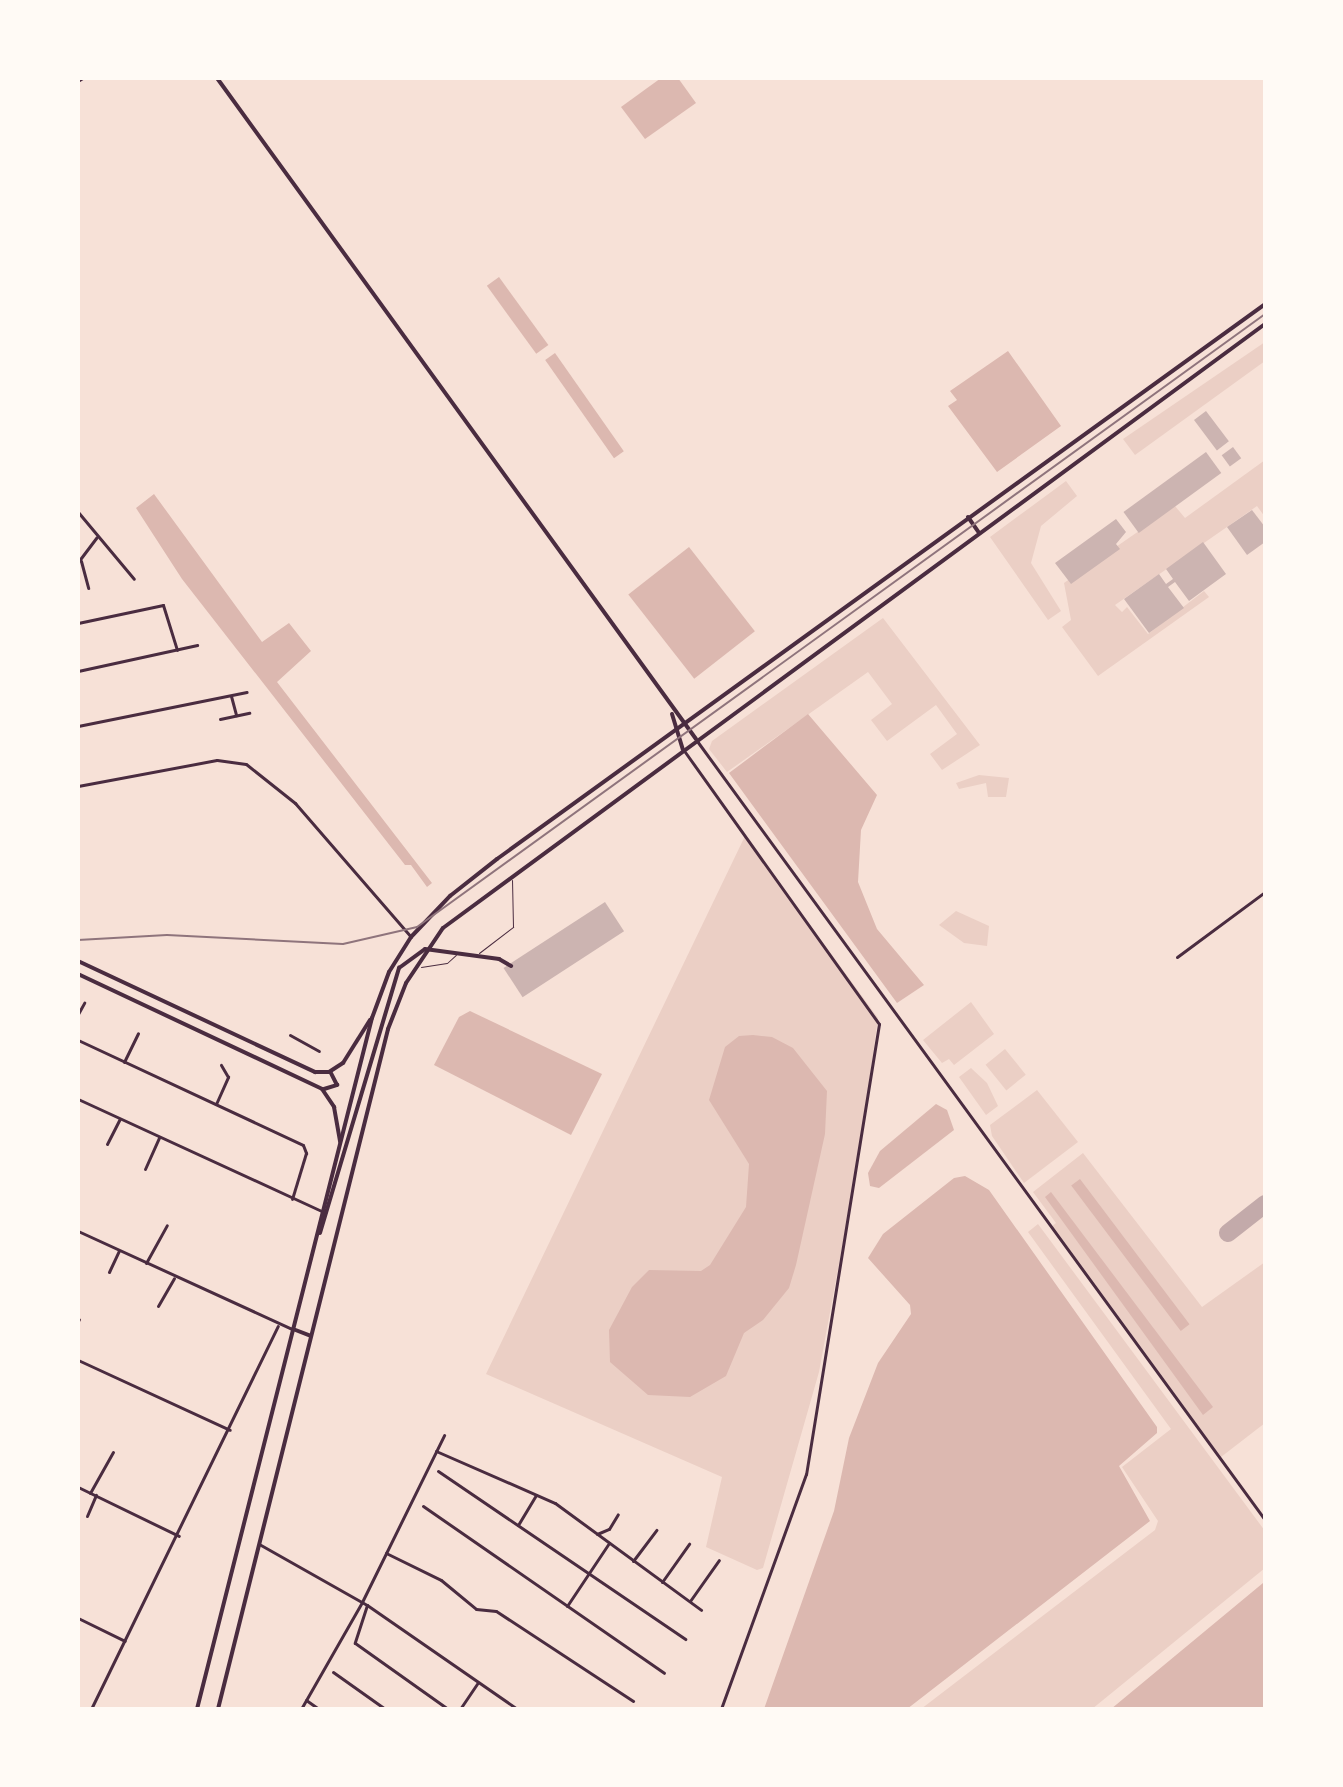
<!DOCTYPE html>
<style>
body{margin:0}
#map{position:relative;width:1343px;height:1787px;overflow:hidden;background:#f7e1d7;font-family:"Titillium Web",sans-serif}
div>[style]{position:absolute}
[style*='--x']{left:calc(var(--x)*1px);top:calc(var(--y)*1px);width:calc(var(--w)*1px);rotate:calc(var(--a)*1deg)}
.green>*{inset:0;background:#ebcfc5;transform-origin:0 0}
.water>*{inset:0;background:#dcb8b0;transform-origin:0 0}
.taxiway>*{height:18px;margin:-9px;padding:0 9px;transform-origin:9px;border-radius:9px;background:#c3aaaa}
.building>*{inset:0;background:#ccb4b1;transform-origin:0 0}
.service>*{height:1px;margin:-0.5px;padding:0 0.5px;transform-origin:0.5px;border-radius:0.5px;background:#4a2c40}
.minor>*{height:3px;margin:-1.5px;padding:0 1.5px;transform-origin:1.5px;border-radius:1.5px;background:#4a2c40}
.secondary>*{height:4px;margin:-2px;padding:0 2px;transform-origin:2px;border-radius:2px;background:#4a2c40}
.primary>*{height:4px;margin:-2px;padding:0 2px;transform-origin:2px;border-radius:2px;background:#4a2c40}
.rail>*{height:2px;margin:-1px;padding:0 1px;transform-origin:1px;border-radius:1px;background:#8f747c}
span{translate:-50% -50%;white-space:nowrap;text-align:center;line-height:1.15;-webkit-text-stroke:6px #fffaf5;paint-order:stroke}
.frame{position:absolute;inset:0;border:80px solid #fffaf5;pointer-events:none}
</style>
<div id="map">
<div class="green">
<i style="clip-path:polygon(1265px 342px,1265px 361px,1135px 455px,1123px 439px)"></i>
<i style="clip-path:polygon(1265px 460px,1265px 517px,1257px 506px,1115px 605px,1122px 612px,1127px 607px,1148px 634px,1204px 591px,1209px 597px,1098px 676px,1062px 627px,1071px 620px,1064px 583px,1175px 506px,1185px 518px)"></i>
<i style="clip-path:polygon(1066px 481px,1077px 496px,1041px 526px,1031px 563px,1061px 611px,1048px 620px,990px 537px)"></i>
<i style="clip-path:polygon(883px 618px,980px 745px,942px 770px,930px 754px,957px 734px,936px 705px,887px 741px,871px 720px,892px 704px,868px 672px,727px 772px,709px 749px,712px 741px)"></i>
<i style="clip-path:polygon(979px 775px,1009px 778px,1006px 797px,988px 797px,986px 783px,959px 789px,956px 783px)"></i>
<i style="clip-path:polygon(745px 836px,878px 1018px,859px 1155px,819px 1372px,763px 1568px,757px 1570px,706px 1547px,722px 1477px,486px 1374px)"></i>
<i style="clip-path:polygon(956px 911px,989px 926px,987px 946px,964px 943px,939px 925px)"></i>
<i style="clip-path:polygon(971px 1002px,994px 1034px,954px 1065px,949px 1059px,942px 1063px,923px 1040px)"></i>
<i style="left:1005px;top:1049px;width:33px;height:25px;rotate:51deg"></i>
<i style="clip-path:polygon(971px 1068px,987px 1083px,998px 1106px,986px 1115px,959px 1077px)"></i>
<i style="clip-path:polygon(1037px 1090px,1078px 1142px,1024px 1183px,992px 1136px,990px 1125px)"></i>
<i style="clip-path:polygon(1083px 1153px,1202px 1307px,1265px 1262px,1265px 1423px,1221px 1457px,1051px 1227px,1056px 1223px,1033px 1192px)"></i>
<i style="clip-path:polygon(1038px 1224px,1265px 1531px,1265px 1568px,1092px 1709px,921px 1709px,1155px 1530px,1158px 1521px,1122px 1467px,1171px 1429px,1028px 1232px)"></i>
</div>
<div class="water">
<i style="clip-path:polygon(661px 78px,678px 78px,696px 103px,645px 139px,621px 107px)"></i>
<i style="left:499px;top:277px;width:84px;height:15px;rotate:54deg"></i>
<i style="clip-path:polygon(1008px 351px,1061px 426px,997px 472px,948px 406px,957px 400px,950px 391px)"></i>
<i style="left:555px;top:353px;width:120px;height:12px;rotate:55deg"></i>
<i style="clip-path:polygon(154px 494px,262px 642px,289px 623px,311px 651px,277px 682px,432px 883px,427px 887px,411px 865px,405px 865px,182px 579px,136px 508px)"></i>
<i style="left:689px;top:547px;width:107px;height:77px;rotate:52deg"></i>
<i style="clip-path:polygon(808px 714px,877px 795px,861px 830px,858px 882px,877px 929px,924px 985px,897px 1003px,729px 773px)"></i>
<i style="clip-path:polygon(470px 1011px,602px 1074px,571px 1135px,434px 1065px,459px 1017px)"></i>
<i style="clip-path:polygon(753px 1035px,772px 1037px,793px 1048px,827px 1091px,825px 1134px,796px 1265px,789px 1288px,763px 1320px,744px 1333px,726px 1376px,690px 1397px,648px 1395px,610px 1362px,609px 1330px,632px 1287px,649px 1270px,701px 1271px,710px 1265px,746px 1207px,749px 1164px,709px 1100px,725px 1047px,739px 1036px)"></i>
<i style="clip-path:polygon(936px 1104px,947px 1110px,954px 1130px,879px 1188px,870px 1186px,868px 1173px,880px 1151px)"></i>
<i style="clip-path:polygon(965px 1176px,989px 1190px,1157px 1427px,1157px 1433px,1119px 1466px,1150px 1521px,907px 1709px,764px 1709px,834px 1511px,849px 1438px,878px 1363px,911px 1314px,910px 1305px,868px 1258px,883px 1234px,954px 1178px)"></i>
<i style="left:1080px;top:1179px;width:182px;height:11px;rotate:53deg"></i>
<i style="clip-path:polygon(1051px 1192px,1213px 1407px,1203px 1415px,1045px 1197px)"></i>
<i style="clip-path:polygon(1265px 1580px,1265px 1709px,1111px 1709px,1263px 1583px)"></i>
</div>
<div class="taxiway">
<i style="--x:1228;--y:1233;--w:47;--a:-38.1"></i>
</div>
<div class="building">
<i style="left:1206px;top:411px;width:38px;height:15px;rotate:53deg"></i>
<i style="left:1233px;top:447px;width:14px;height:14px;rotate:54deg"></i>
<i style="left:1206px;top:452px;width:26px;height:102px;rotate:54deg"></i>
<i style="clip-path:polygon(1252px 510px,1265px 527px,1265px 542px,1247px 555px,1227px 527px)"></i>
<i style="clip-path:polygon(1116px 519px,1126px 532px,1116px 544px,1120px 549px,1071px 584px,1055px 563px)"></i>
<i style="clip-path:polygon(1203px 542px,1226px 574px,1189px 601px,1175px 582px,1168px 587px,1184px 608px,1149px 633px,1124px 599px,1159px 574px,1166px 584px,1173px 579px,1166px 569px)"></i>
<i style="left:605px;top:902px;width:35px;height:121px;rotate:57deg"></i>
</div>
<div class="service">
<i style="--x:479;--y:953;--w:43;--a:-37.4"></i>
<i style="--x:513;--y:927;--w:47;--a:-91.2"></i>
<i style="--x:421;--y:967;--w:26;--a:-9"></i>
<i style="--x:447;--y:963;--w:12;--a:-42"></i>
</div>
<div class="minor">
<i style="--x:78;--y:512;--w:87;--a:50.1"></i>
<i style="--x:81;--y:561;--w:28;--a:75"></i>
<i style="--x:78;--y:562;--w:31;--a:-53"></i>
<i style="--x:78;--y:623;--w:87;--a:-12"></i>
<i style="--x:163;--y:605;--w:47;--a:72.7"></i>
<i style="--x:78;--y:671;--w:122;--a:-12.3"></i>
<i style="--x:231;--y:696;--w:20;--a:75"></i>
<i style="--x:220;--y:719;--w:30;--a:-12"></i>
<i style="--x:78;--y:726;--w:172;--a:-11.4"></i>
<i style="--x:697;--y:741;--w:964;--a:53.9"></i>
<i style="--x:685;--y:752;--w:334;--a:54.5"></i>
<i style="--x:879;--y:1024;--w:456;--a:99.2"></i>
<i style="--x:806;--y:1474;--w:250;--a:109.9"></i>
<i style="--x:78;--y:786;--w:141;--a:-10.6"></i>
<i style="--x:217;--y:760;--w:29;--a:8"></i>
<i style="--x:246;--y:764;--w:63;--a:38.5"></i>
<i style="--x:295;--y:803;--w:177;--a:49.1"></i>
<i style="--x:1177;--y:957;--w:109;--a:-36.5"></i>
<i style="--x:78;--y:1014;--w:13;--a:-61"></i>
<i style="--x:290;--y:1035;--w:33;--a:29"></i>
<i style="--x:78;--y:1040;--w:248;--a:25"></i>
<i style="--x:303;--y:1145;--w:9;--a:69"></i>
<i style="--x:306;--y:1153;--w:48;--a:106.9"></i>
<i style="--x:124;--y:1062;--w:32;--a:-64"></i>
<i style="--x:78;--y:1099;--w:268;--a:24.7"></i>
<i style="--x:216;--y:1104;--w:30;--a:-66"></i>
<i style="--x:228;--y:1077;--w:14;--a:-120"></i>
<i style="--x:107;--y:1144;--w:28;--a:-63"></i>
<i style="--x:145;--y:1169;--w:35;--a:-66"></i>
<i style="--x:78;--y:1231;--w:235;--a:24.6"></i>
<i style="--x:146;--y:1263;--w:43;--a:-61.1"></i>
<i style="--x:109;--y:1272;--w:23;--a:-65"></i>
<i style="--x:158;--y:1306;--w:32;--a:-60"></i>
<i style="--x:78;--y:1321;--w:2;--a:-63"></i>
<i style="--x:78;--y:1360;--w:167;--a:24.7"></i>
<i style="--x:436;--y:1451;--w:130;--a:23.6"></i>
<i style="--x:555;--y:1503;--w:181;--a:36.2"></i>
<i style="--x:78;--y:1454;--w:1;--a:-90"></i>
<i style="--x:438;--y:1471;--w:299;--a:34.2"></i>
<i style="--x:78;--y:1487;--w:112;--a:25.9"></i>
<i style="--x:90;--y:1493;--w:47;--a:-60.7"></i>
<i style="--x:423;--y:1506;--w:293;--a:34.7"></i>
<i style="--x:87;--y:1516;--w:23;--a:-67"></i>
<i style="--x:518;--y:1525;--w:35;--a:-59"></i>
<i style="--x:597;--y:1534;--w:13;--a:-23"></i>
<i style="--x:609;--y:1529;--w:17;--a:-59"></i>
<i style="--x:259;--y:1544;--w:124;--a:29.5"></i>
<i style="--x:367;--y:1605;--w:183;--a:34.7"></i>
<i style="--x:386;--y:1553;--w:61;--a:26.1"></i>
<i style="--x:441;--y:1580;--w:45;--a:39.6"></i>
<i style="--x:476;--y:1609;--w:20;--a:6"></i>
<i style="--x:496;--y:1611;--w:164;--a:33.3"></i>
<i style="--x:633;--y:1561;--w:39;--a:-53"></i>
<i style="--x:662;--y:1582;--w:47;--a:-54.6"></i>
<i style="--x:690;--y:1601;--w:50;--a:-54.7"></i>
<i style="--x:367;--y:1605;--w:40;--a:108"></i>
<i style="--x:355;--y:1643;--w:114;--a:35.4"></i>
<i style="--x:567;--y:1606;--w:76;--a:-56.3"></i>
<i style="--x:78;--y:1618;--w:52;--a:26.1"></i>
<i style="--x:333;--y:1672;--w:64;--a:35.4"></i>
<i style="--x:306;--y:1700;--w:16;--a:35"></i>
<i style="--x:91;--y:1709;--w:426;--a:-64"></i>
<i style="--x:301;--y:1709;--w:123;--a:-60.3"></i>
<i style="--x:362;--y:1602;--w:186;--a:-63.8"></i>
<i style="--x:460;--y:1709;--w:32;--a:-56"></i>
</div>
<div class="secondary">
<i style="--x:217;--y:78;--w:816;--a:54.07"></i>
<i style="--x:78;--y:81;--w:6;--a:-31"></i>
<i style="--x:672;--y:714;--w:37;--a:73"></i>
<i style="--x:78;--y:961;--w:262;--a:25.1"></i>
<i style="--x:315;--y:1072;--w:14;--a:0"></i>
<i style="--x:329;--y:1072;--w:17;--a:-33"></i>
<i style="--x:343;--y:1063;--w:51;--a:-57.9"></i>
<i style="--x:78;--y:974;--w:270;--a:25.2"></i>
<i style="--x:322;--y:1089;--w:22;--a:56"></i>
<i style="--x:334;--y:1107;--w:35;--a:80"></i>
<i style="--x:324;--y:1089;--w:14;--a:-17"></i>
<i style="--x:337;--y:1085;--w:13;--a:-117"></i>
</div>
<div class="primary">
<i style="--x:968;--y:517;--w:19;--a:55"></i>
<i style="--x:320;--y:1233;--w:277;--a:-73.4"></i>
<i style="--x:399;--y:968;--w:32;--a:-36"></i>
<i style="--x:425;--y:949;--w:75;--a:7.7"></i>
<i style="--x:499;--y:959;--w:14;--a:30"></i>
<i style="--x:293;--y:1329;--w:19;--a:21"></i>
<i style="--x:197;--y:1709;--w:713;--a:-75.79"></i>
<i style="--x:372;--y:1018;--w:49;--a:-69.7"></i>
<i style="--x:389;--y:972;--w:41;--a:-57.8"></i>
<i style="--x:411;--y:937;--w:57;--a:-46.4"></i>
<i style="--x:450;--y:896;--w:60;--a:-38.2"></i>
<i style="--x:497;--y:859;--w:948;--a:-35.85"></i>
<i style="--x:218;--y:1709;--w:701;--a:-75.96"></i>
<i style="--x:388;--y:1029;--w:49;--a:-68.6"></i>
<i style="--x:406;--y:983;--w:66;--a:-56.1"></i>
<i style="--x:443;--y:928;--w:1020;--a:-36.31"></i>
</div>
<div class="rail">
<i style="--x:78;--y:940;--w:89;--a:-3.2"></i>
<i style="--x:167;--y:935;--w:176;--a:2.9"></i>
<i style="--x:343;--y:944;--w:76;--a:-12.9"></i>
<i style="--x:417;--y:927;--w:1046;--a:-35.86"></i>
</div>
<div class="frame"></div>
</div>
